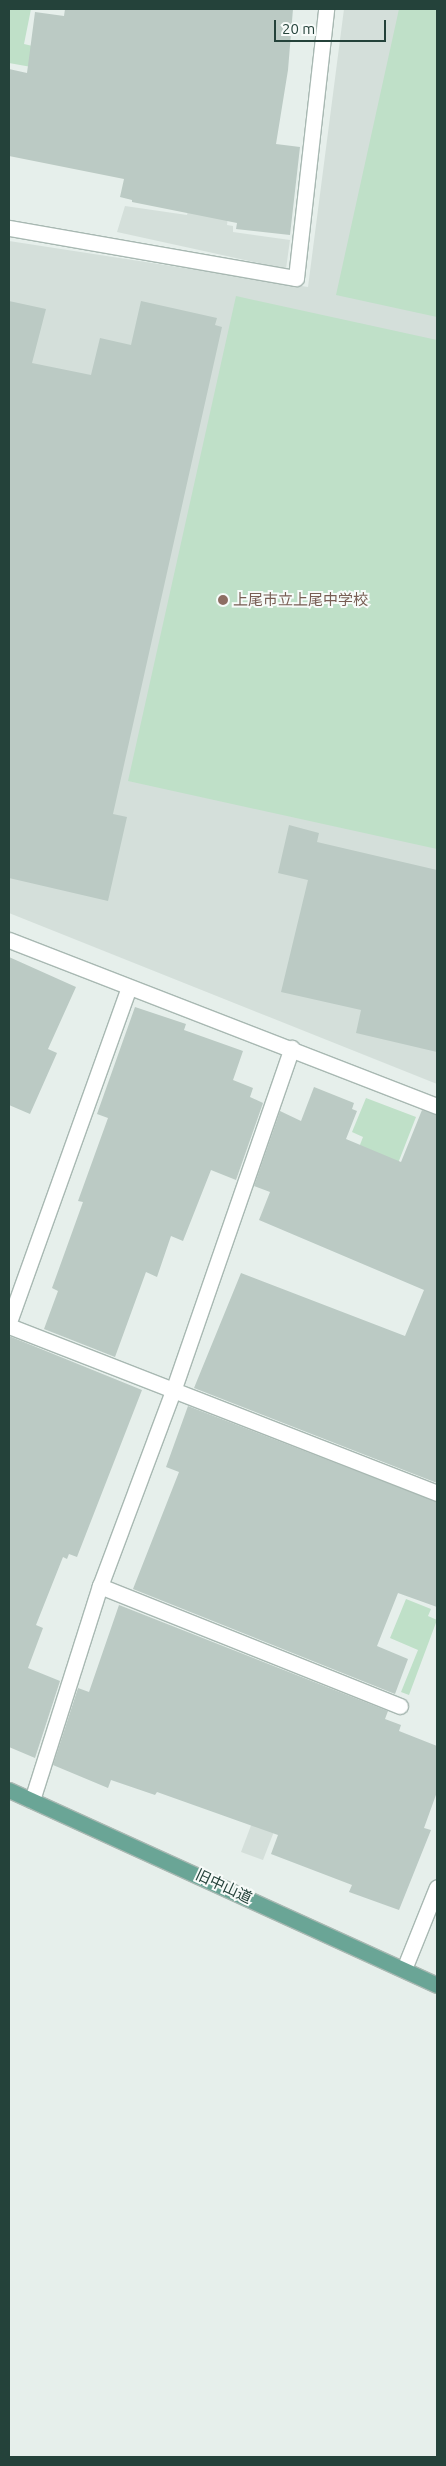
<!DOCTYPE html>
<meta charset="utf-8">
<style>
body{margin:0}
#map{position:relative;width:446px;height:2466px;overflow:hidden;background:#e6efeb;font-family:Ubuntu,"Noto Sans JP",sans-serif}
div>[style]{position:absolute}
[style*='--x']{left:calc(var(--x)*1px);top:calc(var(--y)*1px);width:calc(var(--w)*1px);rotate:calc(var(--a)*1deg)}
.built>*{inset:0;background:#d4dfda}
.green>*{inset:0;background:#bfe0c8}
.building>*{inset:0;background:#bbcac4}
.roads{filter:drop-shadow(1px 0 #a8b8b2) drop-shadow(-1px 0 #a8b8b2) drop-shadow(0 1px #a8b8b2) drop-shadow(0 -1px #a8b8b2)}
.minor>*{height:15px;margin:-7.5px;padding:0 7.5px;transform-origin:7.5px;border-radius:7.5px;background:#fff}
.major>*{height:15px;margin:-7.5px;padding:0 7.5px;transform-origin:7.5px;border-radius:7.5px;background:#6aa596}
.dots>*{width:14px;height:14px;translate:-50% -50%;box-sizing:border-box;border:2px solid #f7fbf9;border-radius:50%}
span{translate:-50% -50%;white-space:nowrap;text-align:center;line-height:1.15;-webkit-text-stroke:4px #f7fbf9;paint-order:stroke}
.education-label{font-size:15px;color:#785e54}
.left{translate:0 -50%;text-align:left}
.street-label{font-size:15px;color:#24423a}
.frame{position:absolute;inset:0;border:10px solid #24423a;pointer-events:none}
.scale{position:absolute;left:274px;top:20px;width:112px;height:22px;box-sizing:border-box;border:2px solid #24423a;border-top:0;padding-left:6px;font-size:15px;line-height:18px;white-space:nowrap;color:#24423a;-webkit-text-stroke:4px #f7fbf9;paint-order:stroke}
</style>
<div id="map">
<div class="built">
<i style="clip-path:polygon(344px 9px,437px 9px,437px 1084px,9px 913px,9px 241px,308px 287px)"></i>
<i style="clip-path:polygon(231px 189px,227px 225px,233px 226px,233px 232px,290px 240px,286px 269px,117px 232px,125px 206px,187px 215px,189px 206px)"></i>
<i style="clip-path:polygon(286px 1733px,294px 1780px,263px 1860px,241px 1852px)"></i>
</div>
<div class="green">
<i style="clip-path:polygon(9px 9px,31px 9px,24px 44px,41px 48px,37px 68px,9px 63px)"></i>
<i style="clip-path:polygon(399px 9px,437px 9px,437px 317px,336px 295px)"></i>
<i style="clip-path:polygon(236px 296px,437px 340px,437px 849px,128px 781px)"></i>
<i style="clip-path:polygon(366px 1098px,416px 1117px,383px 1202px,351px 1168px,363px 1137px,352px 1132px)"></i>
<i style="clip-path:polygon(406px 1599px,431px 1609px,428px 1616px,437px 1620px,409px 1695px,401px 1692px,418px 1650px,390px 1638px)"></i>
</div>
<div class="building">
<i style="clip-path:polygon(65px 9px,293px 9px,288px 70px,276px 144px,300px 147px,290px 235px,236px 229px,237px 223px,132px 202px,132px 200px,120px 197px,124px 179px,9px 156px,9px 69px,27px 73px,35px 12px,64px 16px)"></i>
<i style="clip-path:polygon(9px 301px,46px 309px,32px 363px,91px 375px,100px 338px,131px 345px,141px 301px,217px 318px,215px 325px,222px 327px,113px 814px,127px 817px,108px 901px,9px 878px)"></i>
<i style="clip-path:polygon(289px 825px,319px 833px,317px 842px,437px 870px,437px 1052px,356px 1033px,361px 1010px,281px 992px,308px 880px,278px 873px)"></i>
<i style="clip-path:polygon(9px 957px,76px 987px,48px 1049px,57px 1053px,30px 1114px,9px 1105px)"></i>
<i style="clip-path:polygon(135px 1007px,186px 1024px,184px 1030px,243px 1051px,233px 1080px,253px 1088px,250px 1097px,263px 1103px,236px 1180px,211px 1170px,183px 1241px,171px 1236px,157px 1277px,146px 1272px,115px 1357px,44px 1329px,58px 1291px,52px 1288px,83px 1202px,78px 1201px,108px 1118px,97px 1114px)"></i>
<i style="clip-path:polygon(314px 1087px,354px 1103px,352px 1109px,357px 1111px,346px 1139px,401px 1162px,422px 1110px,437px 1115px,437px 1483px,194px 1388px,241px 1273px,405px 1336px,424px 1290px,259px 1220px,270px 1192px,254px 1186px,280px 1111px,301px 1121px)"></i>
<i style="clip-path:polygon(9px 1336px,142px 1390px,77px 1557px,69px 1554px,67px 1559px,63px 1557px,36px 1625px,43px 1628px,28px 1668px,60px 1681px,35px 1758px,9px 1747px)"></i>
<i style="clip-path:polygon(188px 1406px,437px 1502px,437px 1607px,398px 1593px,377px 1646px,408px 1659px,395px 1694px,133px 1589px,179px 1472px,166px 1467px)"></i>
<i style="clip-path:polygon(119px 1605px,388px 1711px,385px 1719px,401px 1725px,399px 1731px,437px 1746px,437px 1792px,424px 1828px,431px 1830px,399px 1910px,349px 1892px,352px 1885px,271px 1854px,278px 1835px,157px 1792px,155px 1795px,111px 1780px,108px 1788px,53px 1765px,78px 1688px,89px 1692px)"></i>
</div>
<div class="roads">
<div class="minor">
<i style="--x:9;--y:228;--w:291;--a:9.9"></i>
<i style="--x:296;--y:278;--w:271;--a:-83.6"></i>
<i style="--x:9;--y:940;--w:459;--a:21.2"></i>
<i style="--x:9;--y:1322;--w:354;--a:-70.3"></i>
<i style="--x:9;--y:1326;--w:459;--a:21.3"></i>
<i style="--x:100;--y:1586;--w:323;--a:21.8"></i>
<i style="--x:32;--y:1800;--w:225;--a:-72.4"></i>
<i style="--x:100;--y:1586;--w:211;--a:-69.5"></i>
<i style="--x:174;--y:1388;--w:360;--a:-70.9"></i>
<i style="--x:404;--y:1969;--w:88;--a:-68.1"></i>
</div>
<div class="major">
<i style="--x:9;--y:1790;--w:470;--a:24.5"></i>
</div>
</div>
<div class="dots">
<i style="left:223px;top:600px;background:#8d6e63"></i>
</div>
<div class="education-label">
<span class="left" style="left:233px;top:600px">上尾市立上尾中学校</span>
</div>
<div class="street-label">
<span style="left:224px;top:1886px;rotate:25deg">旧中山道</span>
</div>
<div class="frame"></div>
<div class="scale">20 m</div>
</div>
